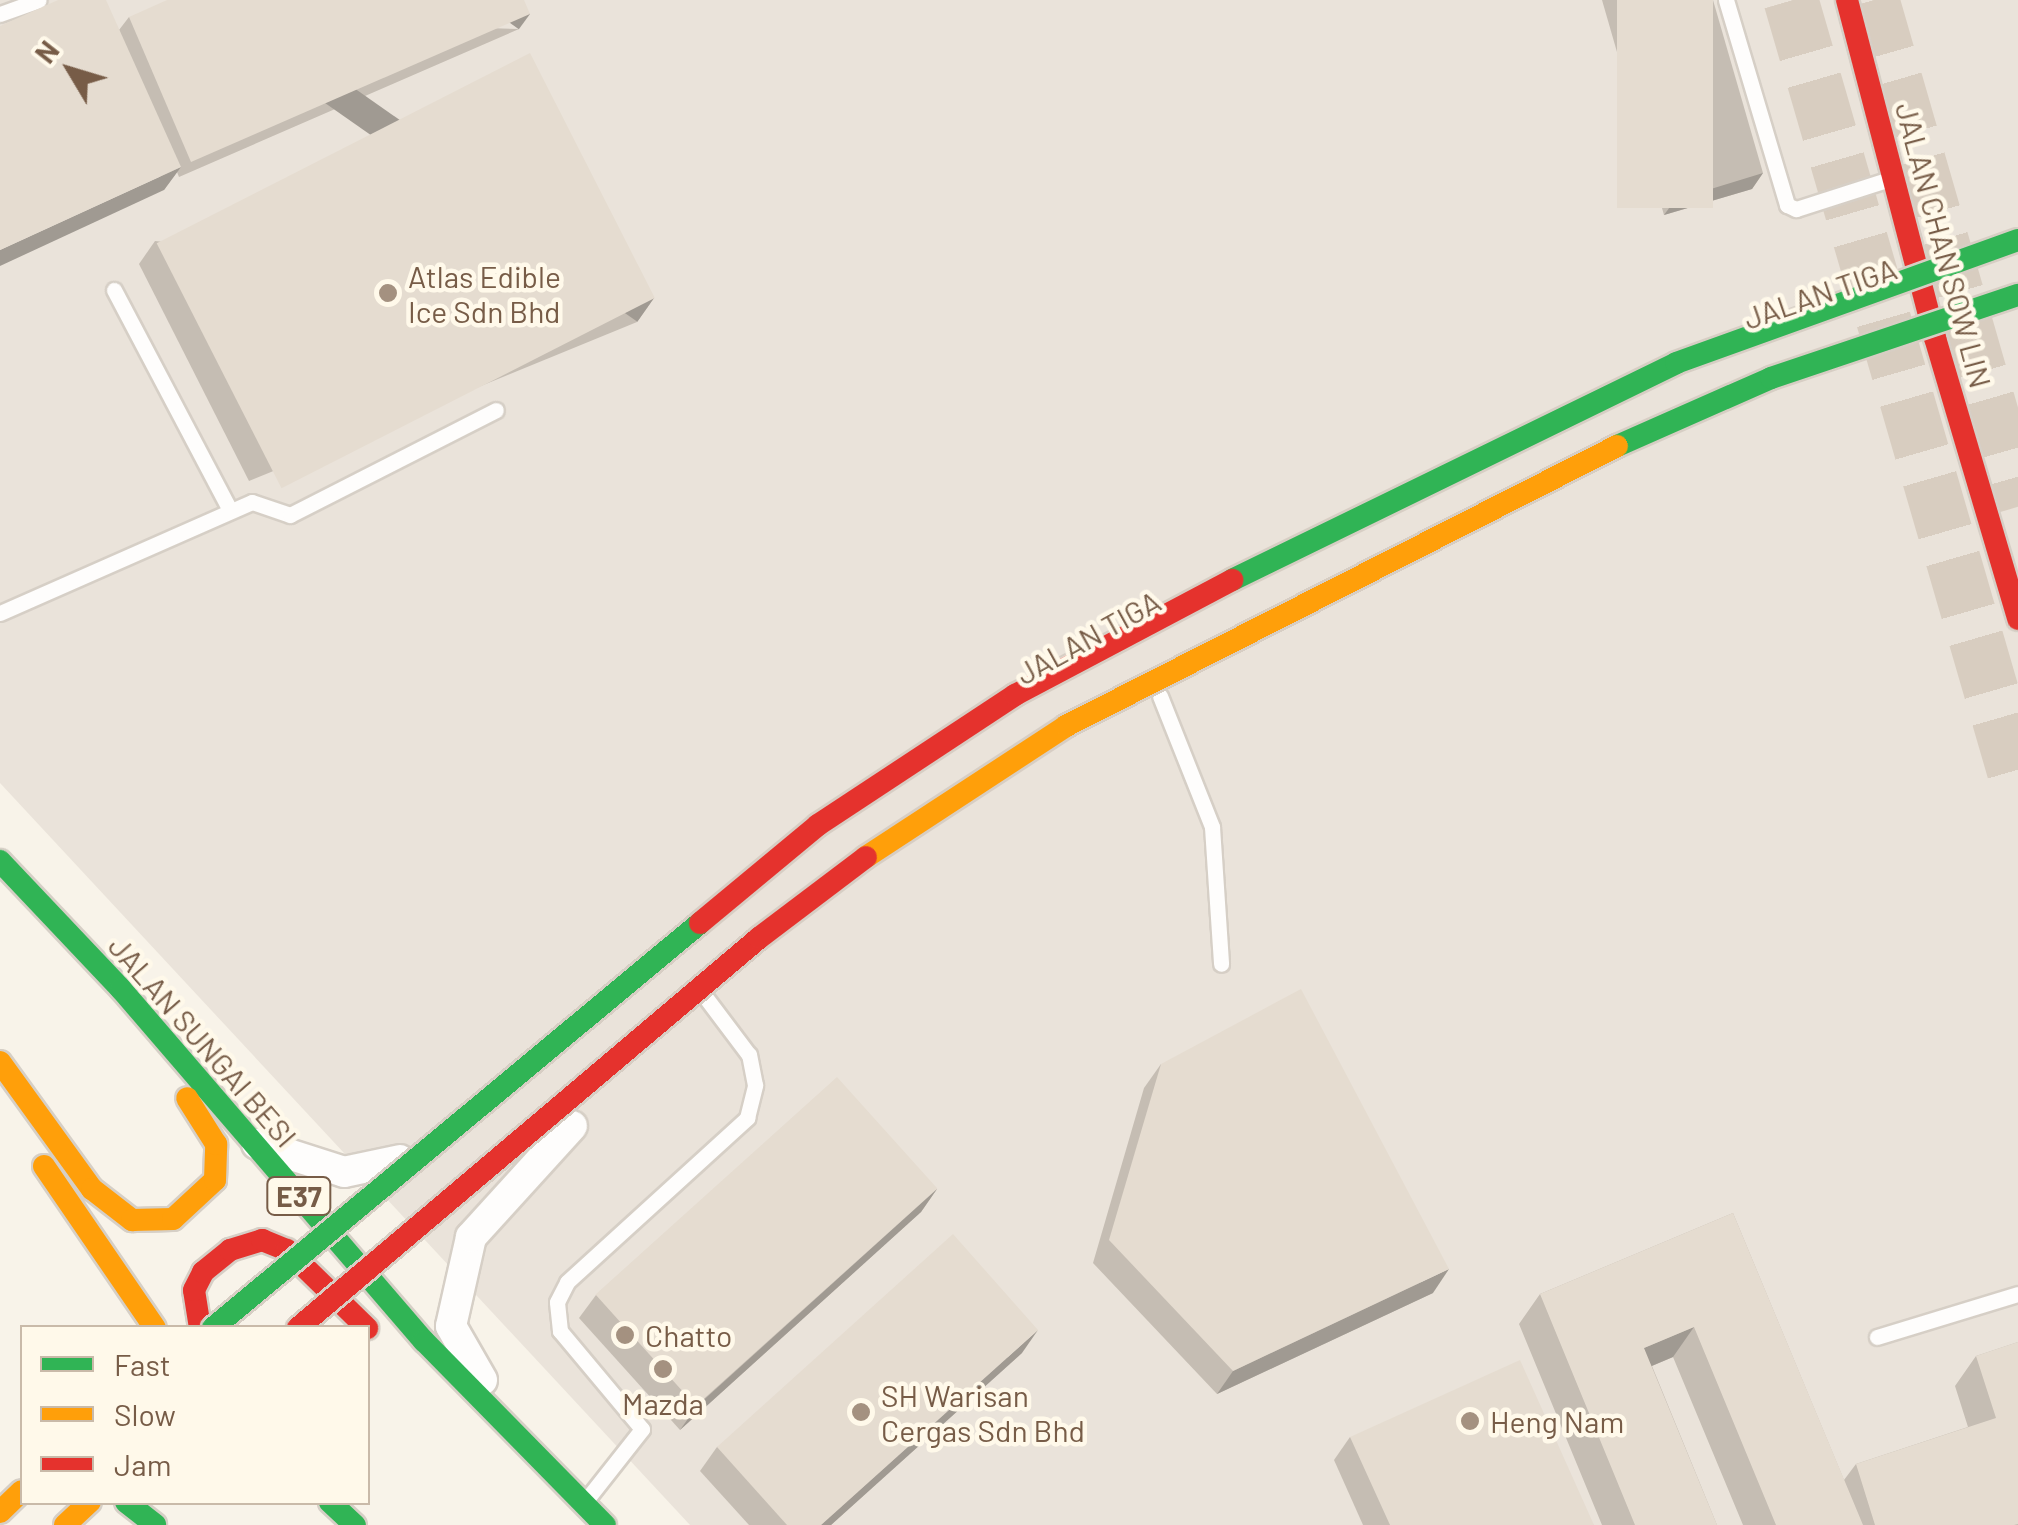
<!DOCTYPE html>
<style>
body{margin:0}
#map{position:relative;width:2018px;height:1525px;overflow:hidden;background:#f8f3e9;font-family:Barlow,sans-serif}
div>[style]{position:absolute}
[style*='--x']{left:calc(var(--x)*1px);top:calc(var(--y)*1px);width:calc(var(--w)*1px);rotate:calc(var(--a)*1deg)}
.industrial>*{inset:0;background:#eae3da}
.highway-tunnel>*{height:55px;margin-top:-27.5px;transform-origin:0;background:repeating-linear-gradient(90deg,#d8cdc0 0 55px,transparent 0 83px)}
.roads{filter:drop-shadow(2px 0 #d6cfc6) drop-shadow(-2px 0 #d6cfc6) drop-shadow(0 2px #d6cfc6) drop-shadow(0 -2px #d6cfc6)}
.lane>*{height:15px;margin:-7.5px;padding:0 7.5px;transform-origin:7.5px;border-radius:7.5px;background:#fefdfc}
.street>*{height:30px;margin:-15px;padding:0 15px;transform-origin:15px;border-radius:15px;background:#fefdfc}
.fast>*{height:22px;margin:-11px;padding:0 11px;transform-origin:11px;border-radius:11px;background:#30b455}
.slow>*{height:22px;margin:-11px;padding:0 11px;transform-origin:11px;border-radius:11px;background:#ff9f0a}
.jam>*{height:22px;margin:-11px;padding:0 11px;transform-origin:11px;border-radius:11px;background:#e5322d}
.bridges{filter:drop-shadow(2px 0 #d7cec4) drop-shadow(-2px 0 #d7cec4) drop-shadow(0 2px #d7cec4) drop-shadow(0 -2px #d7cec4)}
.fast-bridge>*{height:22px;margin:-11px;padding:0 11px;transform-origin:11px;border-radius:11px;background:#30b455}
.slow-bridge>*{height:22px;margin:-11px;padding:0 11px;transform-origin:11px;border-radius:11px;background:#ff9f0a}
.jam-bridge>*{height:22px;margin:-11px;padding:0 11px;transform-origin:11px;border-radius:11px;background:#e5322d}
.wall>*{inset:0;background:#c5bdb3}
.shaded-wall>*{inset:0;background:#a09a92;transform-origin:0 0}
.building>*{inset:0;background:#e5dcd0;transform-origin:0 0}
.dots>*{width:28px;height:28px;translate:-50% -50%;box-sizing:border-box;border:5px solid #fff9ea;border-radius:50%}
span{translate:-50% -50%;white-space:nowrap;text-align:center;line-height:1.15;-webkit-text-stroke:9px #fff9ea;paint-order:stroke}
.shield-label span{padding:2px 8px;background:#fff9ea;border:2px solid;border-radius:8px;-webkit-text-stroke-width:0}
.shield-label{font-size:28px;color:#775c47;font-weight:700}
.street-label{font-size:30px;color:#775c47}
.poi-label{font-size:30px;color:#775c47}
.left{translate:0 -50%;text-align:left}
.legend{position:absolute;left:20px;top:1325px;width:350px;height:180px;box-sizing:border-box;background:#fff9ea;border:2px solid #c9baa9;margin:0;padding:12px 18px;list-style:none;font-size:30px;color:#775c47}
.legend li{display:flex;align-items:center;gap:20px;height:50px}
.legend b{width:50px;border:2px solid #c9baa9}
.north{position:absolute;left:20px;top:20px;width:100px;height:100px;-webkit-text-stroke:8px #fff9ea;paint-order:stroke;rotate:308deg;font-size:28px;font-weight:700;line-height:40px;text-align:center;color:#775c47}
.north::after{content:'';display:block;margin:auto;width:35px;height:45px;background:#775c47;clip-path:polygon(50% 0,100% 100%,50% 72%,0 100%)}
</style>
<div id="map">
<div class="industrial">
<i style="clip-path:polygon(0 0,2018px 0,2018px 1525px,690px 1525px,0 783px)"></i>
</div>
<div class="highway-tunnel">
<i style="--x:1791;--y:0;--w:815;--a:73.83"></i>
<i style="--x:1872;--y:0;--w:527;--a:73.91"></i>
</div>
<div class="roads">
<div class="lane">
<i style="--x:1726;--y:0;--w:214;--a:73.4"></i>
<i style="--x:1787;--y:205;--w:10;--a:24"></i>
<i style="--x:1796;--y:209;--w:102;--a:-17.7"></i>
<i style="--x:0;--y:14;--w:41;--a:-19.7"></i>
<i style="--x:114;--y:290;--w:249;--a:62.2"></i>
<i style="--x:0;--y:613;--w:275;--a:-23.8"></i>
<i style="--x:252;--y:502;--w:40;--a:18.9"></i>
<i style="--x:290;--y:515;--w:231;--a:-27"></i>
<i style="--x:1160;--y:696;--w:141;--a:68.3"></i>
<i style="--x:1212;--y:827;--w:137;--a:86.2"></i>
<i style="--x:1877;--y:1337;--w:147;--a:-17"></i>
<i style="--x:587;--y:1499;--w:89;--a:-51.8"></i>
<i style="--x:642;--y:1429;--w:128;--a:-129.9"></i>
<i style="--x:560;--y:1331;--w:29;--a:-96"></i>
<i style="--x:557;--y:1302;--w:22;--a:-63"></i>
<i style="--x:567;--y:1282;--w:244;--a:-42.3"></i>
<i style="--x:747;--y:1118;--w:34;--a:-76"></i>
<i style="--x:755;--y:1085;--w:31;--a:-101"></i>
<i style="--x:749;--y:1055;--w:71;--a:-127"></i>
</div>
<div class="street">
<i style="--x:257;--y:1144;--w:91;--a:17.8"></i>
<i style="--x:344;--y:1172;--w:57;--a:-12.1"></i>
<i style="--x:482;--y:1380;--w:62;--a:-119.9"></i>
<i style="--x:451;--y:1326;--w:91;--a:-77.3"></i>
<i style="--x:471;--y:1237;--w:150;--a:-47.7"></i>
</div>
<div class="fast">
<i style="--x:0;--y:861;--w:176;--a:46.6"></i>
<i style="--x:121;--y:989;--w:464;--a:49.3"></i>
<i style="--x:424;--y:1341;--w:258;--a:45.5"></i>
<i style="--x:126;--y:1502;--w:37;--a:38"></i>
<i style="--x:330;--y:1502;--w:34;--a:43"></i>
</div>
<div class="slow">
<i style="--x:0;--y:1062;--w:157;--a:54.1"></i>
<i style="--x:92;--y:1189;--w:51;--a:37.8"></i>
<i style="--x:132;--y:1220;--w:41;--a:-1.4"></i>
<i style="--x:173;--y:1219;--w:57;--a:-42.9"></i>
<i style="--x:215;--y:1180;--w:36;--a:-88"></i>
<i style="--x:216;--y:1144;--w:54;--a:-122.2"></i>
<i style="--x:44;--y:1166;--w:196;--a:55.6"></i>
<i style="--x:0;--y:1512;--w:30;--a:-44"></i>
<i style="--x:65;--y:1525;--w:34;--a:-43"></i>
</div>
<div class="jam">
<i style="--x:1847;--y:0;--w:349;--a:75.4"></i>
<i style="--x:1935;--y:338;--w:293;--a:73.5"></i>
<i style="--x:200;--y:1328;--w:38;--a:-99"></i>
<i style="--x:194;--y:1290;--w:20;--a:-63"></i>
<i style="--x:203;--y:1272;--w:35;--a:-39"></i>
<i style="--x:230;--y:1250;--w:34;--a:-17"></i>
<i style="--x:262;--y:1240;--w:27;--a:22"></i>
<i style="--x:287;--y:1250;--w:112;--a:44.3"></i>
</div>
</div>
<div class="bridges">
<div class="fast-bridge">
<i style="--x:1617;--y:446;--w:168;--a:-23.8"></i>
<i style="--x:1771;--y:378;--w:261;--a:-18.6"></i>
<i style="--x:1232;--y:580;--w:494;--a:-26"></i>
<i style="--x:1676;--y:363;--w:363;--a:-19.8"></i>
<i style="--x:213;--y:1328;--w:633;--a:-39.75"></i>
</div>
<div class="slow-bridge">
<i style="--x:866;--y:857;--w:239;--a:-33.2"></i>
<i style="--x:1066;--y:726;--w:618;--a:-26.94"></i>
</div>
<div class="jam-bridge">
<i style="--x:700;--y:923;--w:153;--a:-39.7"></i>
<i style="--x:818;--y:825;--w:236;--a:-33.4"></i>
<i style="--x:1015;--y:695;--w:246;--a:-27.9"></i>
<i style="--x:298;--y:1328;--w:604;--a:-40.23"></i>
<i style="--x:759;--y:938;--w:134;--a:-37.1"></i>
</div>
</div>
<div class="wall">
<i style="clip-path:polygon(1602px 0,1713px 0,1763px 173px,1752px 189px,1664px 215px)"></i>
<i style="clip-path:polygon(129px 17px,519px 29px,179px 177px,177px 172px,164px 190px,119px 30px)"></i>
<i style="clip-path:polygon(155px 241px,654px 298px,637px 322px,249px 481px,139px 264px)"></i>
<i style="clip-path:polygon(1161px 1064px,1433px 1293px,1217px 1394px,1093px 1263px,1144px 1088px)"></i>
<i style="clip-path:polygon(937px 1189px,921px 1212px,680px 1430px,579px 1318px,596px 1295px)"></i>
<i style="clip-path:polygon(1733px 1213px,1844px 1480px,1856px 1464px,1968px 1427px,1955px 1386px,1976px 1356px,2018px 1342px,2018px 1525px,1743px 1525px,1673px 1357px,1652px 1366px,1717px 1525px,1602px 1525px,1519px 1324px,1540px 1294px)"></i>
<i style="clip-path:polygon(1022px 1353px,831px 1525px,749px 1525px,700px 1471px,717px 1447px)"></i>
<i style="clip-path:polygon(1350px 1437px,1594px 1525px,1363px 1525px,1334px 1460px)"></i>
</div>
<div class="shaded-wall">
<i style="left:530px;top:14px;width:19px;height:370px;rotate:126deg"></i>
<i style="clip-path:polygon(181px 167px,164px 190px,0 266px,0 250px)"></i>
<i style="clip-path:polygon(1763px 173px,1752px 189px,1664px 215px,1675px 200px)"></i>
<i style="left:654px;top:298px;width:29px;height:421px;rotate:125deg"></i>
<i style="clip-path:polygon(937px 1189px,921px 1212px,680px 1430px,697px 1406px)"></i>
<i style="clip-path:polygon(1449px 1269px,1433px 1293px,1217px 1394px,1233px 1371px)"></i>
<i style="clip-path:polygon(1694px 1327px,1673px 1357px,1623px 1378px,1644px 1348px)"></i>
<i style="clip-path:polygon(1038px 1330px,1022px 1353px,831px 1525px,821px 1525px)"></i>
</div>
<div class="building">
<i style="clip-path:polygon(58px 0,106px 0,181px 167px,0 250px,0 26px)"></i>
<i style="clip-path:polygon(167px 0,524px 0,530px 14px,191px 162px,129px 17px)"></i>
<i style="left:1617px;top:0;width:96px;height:208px"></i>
<i style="left:530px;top:53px;width:275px;height:419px;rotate:63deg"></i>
<i style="clip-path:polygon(1301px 989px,1449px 1269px,1233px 1371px,1109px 1240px,1161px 1064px)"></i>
<i style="left:837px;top:1077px;width:150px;height:325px;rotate:48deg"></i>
<i style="clip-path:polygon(1733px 1213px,1863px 1525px,1776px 1525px,1694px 1327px,1644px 1348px,1717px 1525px,1635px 1525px,1540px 1294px)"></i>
<i style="clip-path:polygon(953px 1234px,1038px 1330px,821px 1525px,787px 1525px,717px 1447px)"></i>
<i style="clip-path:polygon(2018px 1342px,2018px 1524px,2014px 1525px,1875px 1525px,1856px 1464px,1996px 1418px,1976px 1356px)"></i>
<i style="clip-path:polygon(1520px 1360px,1594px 1525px,1390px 1525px,1350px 1437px)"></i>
</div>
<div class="dots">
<i style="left:388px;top:293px;background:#a49180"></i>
<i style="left:625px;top:1335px;background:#a49180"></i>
<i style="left:663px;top:1369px;background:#a49180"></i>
<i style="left:861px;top:1412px;background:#a49180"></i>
<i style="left:1470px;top:1421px;background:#a49180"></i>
</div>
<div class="shield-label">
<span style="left:299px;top:1196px">E37</span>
</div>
<div class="street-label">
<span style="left:1944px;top:245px;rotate:75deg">JALAN CHAN SOW LIN</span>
<span style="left:1820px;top:293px;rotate:-19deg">JALAN TIGA</span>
<span style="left:1088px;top:637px;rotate:-29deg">JALAN TIGA</span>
<span style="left:203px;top:1041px;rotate:49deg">JALAN SUNGAI BESI</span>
</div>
<div class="poi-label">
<span class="left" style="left:408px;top:293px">Atlas Edible<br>Ice Sdn Bhd</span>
<span class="left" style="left:645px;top:1335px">Chatto</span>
<span class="left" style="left:881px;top:1412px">SH Warisan<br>Cergas Sdn Bhd</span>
<span style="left:663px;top:1403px">Mazda</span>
<span class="left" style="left:1490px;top:1421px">Heng Nam</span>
</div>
<ul class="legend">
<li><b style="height:12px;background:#30b455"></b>Fast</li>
<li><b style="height:12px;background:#ff9f0a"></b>Slow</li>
<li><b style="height:12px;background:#e5322d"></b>Jam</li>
</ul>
<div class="north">N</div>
</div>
